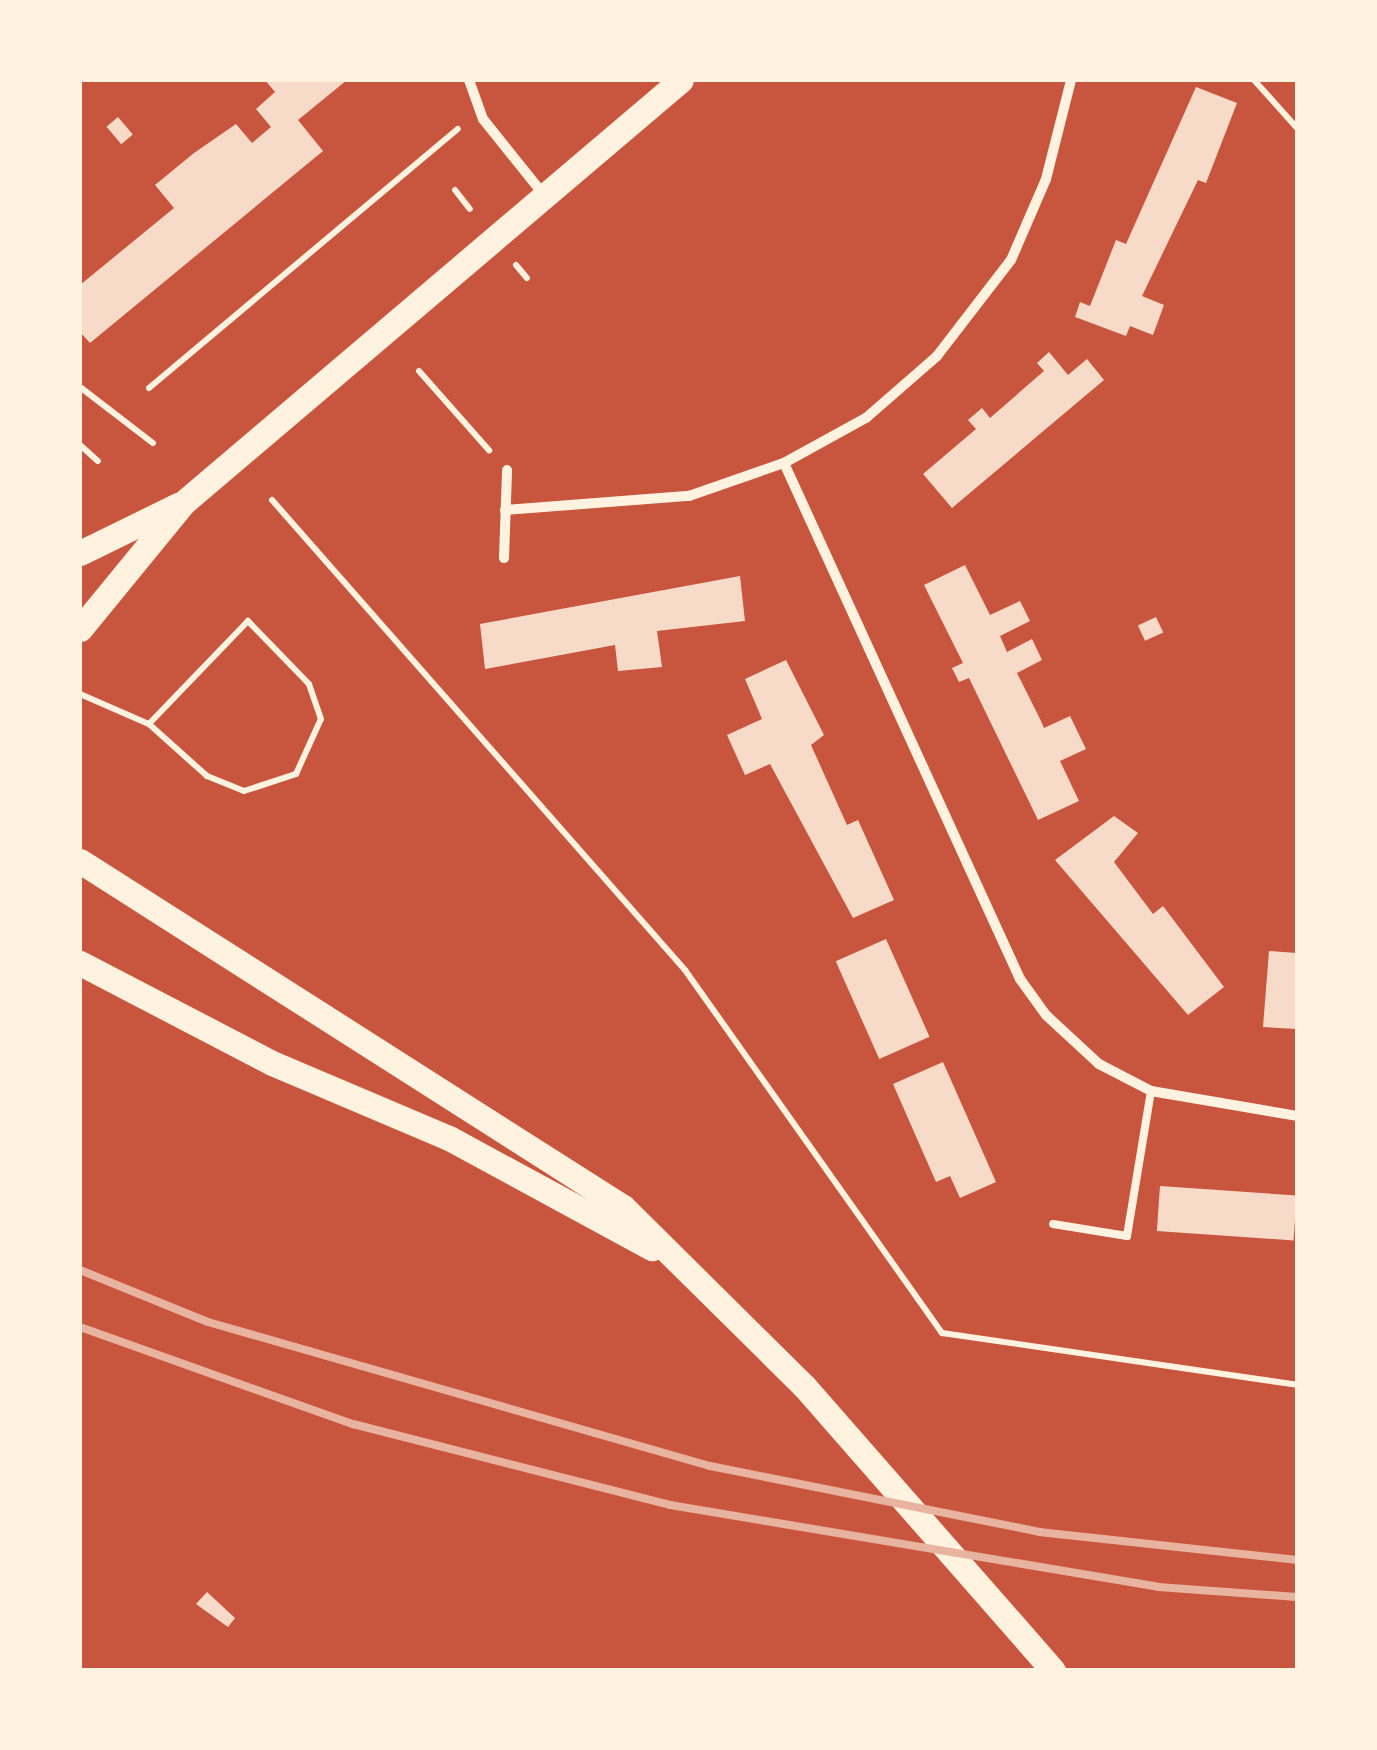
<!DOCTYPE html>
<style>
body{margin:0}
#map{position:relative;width:1377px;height:1750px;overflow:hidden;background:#c8553d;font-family:Manrope,sans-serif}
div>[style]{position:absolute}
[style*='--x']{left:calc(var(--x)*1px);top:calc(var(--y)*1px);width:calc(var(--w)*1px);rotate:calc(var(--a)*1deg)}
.building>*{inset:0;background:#f7dbc8;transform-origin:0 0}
.path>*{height:6px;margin:-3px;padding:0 3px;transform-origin:3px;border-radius:3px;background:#fff3e0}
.service>*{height:8px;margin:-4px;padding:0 4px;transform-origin:4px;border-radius:4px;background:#fff3e0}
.minor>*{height:10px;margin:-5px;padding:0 5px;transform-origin:5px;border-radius:5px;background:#fff3e0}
.primary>*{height:25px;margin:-12.5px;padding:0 12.5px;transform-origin:12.5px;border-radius:12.5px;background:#fff3e0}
.rail>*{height:8px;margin:-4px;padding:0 4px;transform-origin:4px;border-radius:4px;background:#e9b49f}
span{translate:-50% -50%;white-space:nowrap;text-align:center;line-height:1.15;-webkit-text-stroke:10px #fff3e0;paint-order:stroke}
.frame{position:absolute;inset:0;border:82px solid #fff3e0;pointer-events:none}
</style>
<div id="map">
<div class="building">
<i style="clip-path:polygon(265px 80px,347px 80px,298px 120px,323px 151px,90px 343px,80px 332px,80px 285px,174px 208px,155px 185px,194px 153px,236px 124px,252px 143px,271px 127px,256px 109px,275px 92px)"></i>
<i style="clip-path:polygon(1196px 87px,1237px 103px,1206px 183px,1198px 180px,1142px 296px,1164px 305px,1153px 335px,1130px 326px,1126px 336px,1075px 317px,1080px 302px,1090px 306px,1116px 240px,1126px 244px)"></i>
<i style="left:118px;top:117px;width:23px;height:15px;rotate:50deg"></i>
<i style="clip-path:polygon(1049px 352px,1068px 375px,1087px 359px,1104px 380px,952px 508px,923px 474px,976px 429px,968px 420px,982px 408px,990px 418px,1044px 371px,1037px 363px)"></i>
<i style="clip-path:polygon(965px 565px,990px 615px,1020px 601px,1030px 621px,1000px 636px,1007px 652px,1032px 639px,1042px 660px,1017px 673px,1041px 721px,1044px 728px,1070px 716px,1086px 749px,1060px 761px,1079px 801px,1038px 820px,969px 678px,959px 682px,952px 668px,963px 663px,924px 585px)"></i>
<i style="clip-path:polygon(740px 576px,745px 621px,657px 631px,662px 667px,618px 671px,615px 645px,485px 669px,480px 624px)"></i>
<i style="left:1156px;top:617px;width:17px;height:20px;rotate:65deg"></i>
<i style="clip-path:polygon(786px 660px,824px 735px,811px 745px,842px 814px,847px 825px,858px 820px,894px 900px,853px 918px,770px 764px,745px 775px,727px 735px,762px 719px,745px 679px)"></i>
<i style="clip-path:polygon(1114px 816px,1138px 833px,1114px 862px,1153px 914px,1163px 906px,1224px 987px,1188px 1015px,1055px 860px)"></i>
<i style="left:886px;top:939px;width:107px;height:55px;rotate:66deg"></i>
<i style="clip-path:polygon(1269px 951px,1297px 953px,1297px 1029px,1263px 1027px)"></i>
<i style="clip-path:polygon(943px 1062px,996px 1182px,960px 1198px,950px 1176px,936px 1182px,893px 1084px)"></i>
<i style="left:1160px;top:1186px;width:137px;height:45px;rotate:4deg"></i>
<i style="clip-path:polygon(207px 1592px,235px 1618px,228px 1627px,196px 1604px)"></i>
</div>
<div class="path">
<i style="--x:1254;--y:80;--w:64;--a:48.1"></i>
<i style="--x:455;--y:190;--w:24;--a:52"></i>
<i style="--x:516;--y:265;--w:17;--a:50"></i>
<i style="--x:419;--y:371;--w:106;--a:48.5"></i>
<i style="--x:80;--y:387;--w:92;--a:37.5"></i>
<i style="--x:149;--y:388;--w:403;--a:-40"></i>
<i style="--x:80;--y:445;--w:24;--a:42"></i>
<i style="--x:272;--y:500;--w:626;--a:48.69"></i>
<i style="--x:685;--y:970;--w:445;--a:54.7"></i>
<i style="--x:942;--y:1333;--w:359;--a:8.3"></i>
<i style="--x:80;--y:694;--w:75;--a:23.5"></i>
<i style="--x:149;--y:724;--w:78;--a:41.9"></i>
<i style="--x:207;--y:776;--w:40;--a:22"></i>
<i style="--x:244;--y:791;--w:55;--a:-18.1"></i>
<i style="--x:296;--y:774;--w:60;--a:-65.6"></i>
<i style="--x:321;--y:719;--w:37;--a:-109"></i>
<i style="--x:309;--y:684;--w:88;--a:-134.1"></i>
<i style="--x:248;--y:621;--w:143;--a:133.9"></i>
</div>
<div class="service">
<i style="--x:1053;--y:1224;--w:75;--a:9.2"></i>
<i style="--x:1127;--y:1236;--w:147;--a:-80.6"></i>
</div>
<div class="minor">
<i style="--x:469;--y:80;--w:41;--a:70.3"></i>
<i style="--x:483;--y:119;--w:96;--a:51.3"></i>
<i style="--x:784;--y:463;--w:567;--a:65.42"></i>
<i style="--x:1020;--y:979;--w:44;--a:54.2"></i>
<i style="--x:1046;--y:1015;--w:72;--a:42.8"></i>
<i style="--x:1099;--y:1064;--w:59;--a:27.4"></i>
<i style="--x:1151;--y:1091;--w:148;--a:9.7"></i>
<i style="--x:505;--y:510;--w:185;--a:-4.4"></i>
<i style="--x:689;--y:496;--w:101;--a:-19.2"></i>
<i style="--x:784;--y:463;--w:94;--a:-28.8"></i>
<i style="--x:866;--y:418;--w:94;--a:-41.1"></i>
<i style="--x:937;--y:356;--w:121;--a:-52.4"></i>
<i style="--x:1011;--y:260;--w:88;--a:-66.6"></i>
<i style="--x:1046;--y:179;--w:102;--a:-75.8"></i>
<i style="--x:504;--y:558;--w:88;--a:-88"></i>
</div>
<div class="primary">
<i style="--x:80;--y:553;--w:109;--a:-26.1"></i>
<i style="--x:80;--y:629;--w:163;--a:-50.7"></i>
<i style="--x:183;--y:503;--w:653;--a:-40.34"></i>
<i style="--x:80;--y:861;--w:644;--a:32.51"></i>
<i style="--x:623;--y:1207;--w:255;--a:44.7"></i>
<i style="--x:804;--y:1386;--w:378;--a:48.8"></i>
<i style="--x:80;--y:963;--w:216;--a:27.5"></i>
<i style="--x:272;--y:1063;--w:192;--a:23"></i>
<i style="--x:449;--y:1138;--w:231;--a:28.5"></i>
</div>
<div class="rail">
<i style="--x:80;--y:1270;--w:138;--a:22.1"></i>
<i style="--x:208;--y:1322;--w:522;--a:16.01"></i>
<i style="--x:710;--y:1466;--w:336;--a:11.3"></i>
<i style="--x:1039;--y:1532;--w:260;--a:6.2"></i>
<i style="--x:80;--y:1327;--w:290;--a:19.6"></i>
<i style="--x:353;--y:1424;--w:327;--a:14.3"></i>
<i style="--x:670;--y:1505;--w:495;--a:9.5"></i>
<i style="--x:1158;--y:1587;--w:139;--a:4.1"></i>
</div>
<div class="frame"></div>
</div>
